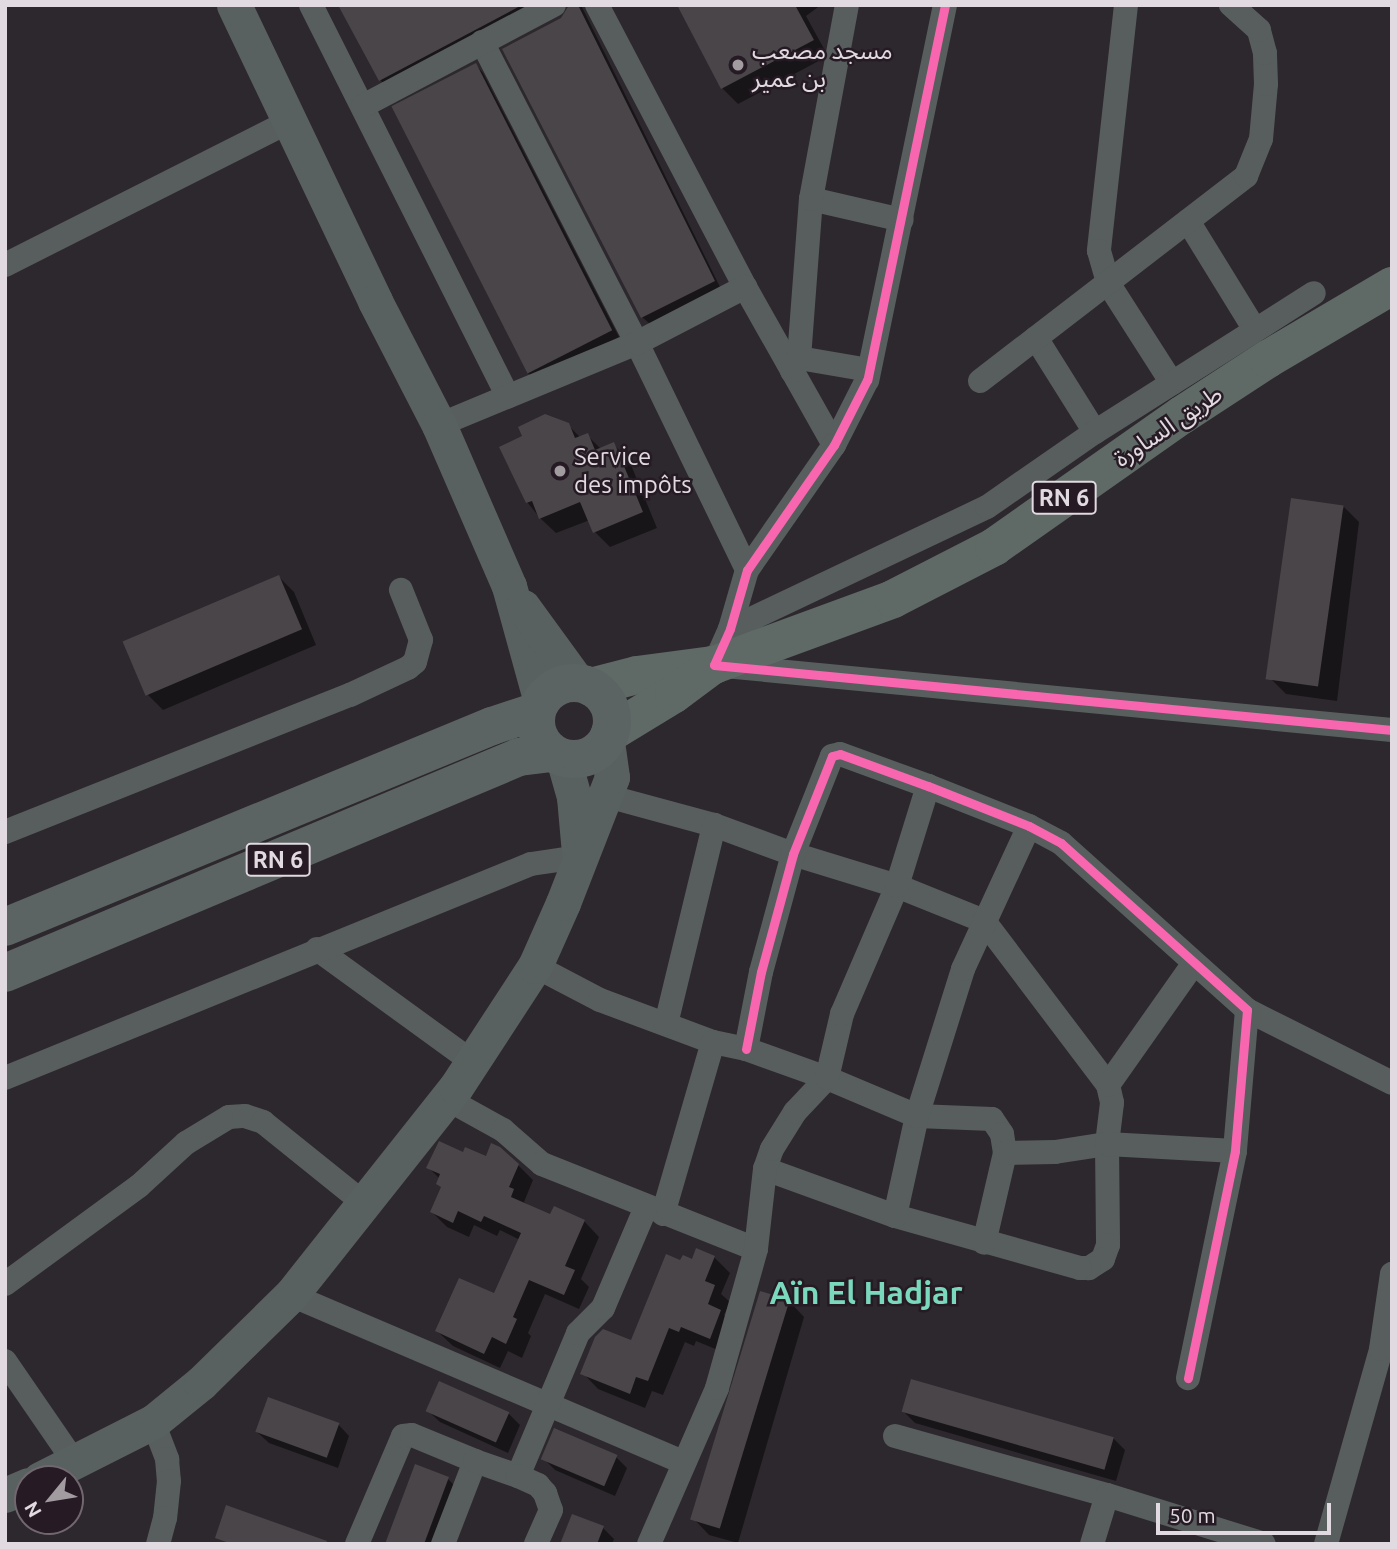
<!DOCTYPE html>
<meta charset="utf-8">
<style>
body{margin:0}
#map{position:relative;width:1397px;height:1549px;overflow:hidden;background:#2d282d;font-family:Ubuntu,"Noto Sans Arabic",sans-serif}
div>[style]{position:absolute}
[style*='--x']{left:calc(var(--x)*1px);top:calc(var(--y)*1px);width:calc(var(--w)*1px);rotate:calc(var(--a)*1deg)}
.shadow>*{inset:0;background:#0007}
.building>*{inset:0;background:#494549;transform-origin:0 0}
.street>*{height:24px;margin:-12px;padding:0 12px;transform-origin:12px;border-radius:12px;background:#575e5d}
.secondary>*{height:35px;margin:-17.5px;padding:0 17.5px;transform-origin:17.5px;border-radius:17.5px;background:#58615f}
.primary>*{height:38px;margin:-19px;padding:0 19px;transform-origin:19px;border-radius:19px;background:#5f6966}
.highway>*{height:38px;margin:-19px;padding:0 19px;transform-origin:19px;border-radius:19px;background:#5c6463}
.highway>.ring{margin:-19px;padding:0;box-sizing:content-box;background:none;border:38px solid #5c6463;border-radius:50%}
.cycleway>*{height:9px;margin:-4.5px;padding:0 4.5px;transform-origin:4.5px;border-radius:4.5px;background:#f766af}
.dots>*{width:19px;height:19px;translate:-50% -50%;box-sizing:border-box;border:4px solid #261b24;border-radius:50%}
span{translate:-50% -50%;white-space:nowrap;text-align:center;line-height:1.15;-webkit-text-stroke:5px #261b24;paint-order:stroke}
.shield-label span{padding:2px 5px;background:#261b24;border:2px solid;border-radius:5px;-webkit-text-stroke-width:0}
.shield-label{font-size:23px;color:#e1dae0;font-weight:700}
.poi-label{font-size:24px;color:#e1dae0}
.left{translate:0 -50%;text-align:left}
.street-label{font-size:24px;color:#e1dae0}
.district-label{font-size:32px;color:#7ad9bc;font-weight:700}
.frame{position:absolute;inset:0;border:7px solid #e1dae0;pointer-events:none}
.north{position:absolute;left:14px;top:1465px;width:70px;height:70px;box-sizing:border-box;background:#261b24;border:2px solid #71676f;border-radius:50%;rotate:240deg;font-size:19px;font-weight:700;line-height:28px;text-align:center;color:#e1dae0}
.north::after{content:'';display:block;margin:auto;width:24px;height:32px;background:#a29ca1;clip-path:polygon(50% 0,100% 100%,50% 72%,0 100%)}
.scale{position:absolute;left:1156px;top:1503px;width:175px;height:32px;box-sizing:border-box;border:4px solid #e1dae0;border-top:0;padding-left:9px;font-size:21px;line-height:24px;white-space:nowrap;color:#e1dae0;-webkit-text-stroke:5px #261b24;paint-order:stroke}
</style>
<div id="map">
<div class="shadow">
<i style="clip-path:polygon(341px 5px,542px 5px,388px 87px,380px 80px)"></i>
<i style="clip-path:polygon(571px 5px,581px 5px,721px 289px,650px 324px,642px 317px,568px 15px)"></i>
<i style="clip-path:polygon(691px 5px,821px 5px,806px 16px,828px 56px,738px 104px,722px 88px,681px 11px)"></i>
<i style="clip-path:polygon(476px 65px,483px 73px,619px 337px,534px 379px,527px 372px)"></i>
<i style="clip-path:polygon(568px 425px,581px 438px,587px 435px,601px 449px,613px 444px,629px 460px,657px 528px,610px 547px,595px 532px,590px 520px,556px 533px,540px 518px,527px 502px)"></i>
<i style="clip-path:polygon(1344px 507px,1359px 522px,1337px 701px,1286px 694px,1271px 679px)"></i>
<i style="clip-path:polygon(279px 577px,294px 592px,316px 645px,163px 710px,148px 695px)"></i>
<i style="clip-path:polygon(464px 1154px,518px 1165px,533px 1180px,524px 1202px,529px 1206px,551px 1217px,584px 1221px,599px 1237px,581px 1279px,589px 1287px,579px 1309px,545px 1294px,528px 1333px,531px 1336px,522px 1358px,508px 1351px,500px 1368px,453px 1346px,437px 1331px,495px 1296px,520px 1240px,500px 1230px,497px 1236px,474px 1225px,469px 1237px,447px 1227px,432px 1212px,442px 1188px,440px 1179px,428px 1167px)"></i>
<i style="clip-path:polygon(714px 1257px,730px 1273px,721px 1294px,730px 1302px,724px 1315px,736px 1327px,725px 1353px,696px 1341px,694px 1346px,685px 1342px,663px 1395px,652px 1391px,645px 1408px,598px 1389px,583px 1373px,632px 1342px,681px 1262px)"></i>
<i style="clip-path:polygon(789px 1301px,804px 1317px,738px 1543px,709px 1535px,694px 1519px)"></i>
<i style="clip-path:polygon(428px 1411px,509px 1414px,520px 1425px,508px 1453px,440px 1422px)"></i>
<i style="clip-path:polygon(904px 1412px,1113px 1438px,1125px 1450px,1116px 1481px,915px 1423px)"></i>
<i style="clip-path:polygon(338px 1424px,349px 1436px,338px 1468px,269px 1443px,257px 1432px)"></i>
<i style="clip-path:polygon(616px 1457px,627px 1468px,615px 1496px,555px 1470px,543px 1458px)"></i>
<i style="clip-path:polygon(448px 1479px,459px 1490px,439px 1544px,387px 1544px)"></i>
<i style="clip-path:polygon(603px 1528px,614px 1539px,612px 1544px,562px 1544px)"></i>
</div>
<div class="building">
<i style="clip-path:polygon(338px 5px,522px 5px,379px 81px)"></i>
<i style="clip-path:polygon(569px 5px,578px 5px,715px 281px,641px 318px,502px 49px,561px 18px)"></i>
<i style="clip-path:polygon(677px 5px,795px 5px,814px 40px,721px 89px)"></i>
<i style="left:476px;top:63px;width:300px;height:95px;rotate:63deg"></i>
<i style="clip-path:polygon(545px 414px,569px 423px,575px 438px,588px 433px,595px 450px,614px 442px,643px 512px,593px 533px,580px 502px,539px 519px,532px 501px,526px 503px,499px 447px,522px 436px,518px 427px)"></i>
<i style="left:1291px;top:498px;width:53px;height:183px;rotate:8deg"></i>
<i style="left:279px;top:575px;width:59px;height:170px;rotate:67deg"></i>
<i style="clip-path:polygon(439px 1141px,463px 1152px,465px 1147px,486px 1156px,491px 1143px,500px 1147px,519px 1164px,509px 1187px,514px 1189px,511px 1197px,550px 1214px,554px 1206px,585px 1220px,565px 1266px,575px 1270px,564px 1295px,529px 1280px,513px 1317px,517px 1319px,506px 1344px,492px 1337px,484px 1354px,435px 1331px,459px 1278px,494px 1293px,521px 1233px,484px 1216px,481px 1222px,458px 1211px,453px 1223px,430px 1212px,441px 1187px,436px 1184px,440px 1174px,426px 1168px)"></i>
<i style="clip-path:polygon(696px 1248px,715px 1256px,705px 1281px,715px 1285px,708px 1304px,721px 1310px,710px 1339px,681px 1327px,679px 1332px,669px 1328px,648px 1381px,636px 1377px,630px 1394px,580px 1374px,595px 1337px,603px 1329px,631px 1340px,666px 1254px,680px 1260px,683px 1255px,692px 1259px)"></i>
<i style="left:760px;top:1291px;width:31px;height:239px;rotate:17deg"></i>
<i style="left:911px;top:1379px;width:211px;height:34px;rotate:16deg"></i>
<i style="left:439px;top:1381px;width:77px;height:33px;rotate:24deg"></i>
<i style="left:268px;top:1397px;width:76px;height:37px;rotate:20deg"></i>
<i style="left:554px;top:1428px;width:69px;height:34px;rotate:23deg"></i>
<i style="clip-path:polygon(415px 1464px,449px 1477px,424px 1544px,385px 1544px)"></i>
<i style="clip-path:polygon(226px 1505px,327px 1541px,326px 1544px,232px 1544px,215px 1538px)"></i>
<i style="clip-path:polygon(572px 1514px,604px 1526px,597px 1544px,560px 1544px)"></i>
</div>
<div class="street">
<i style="--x:311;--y:5;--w:438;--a:63.3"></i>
<i style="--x:597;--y:5;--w:318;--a:62.3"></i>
<i style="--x:745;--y:287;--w:181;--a:60.6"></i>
<i style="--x:945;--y:5;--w:383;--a:101.7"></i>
<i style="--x:867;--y:380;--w:73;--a:116.9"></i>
<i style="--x:834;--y:445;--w:152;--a:124.8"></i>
<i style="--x:747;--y:570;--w:61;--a:106.1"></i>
<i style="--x:730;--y:629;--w:39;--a:114"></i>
<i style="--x:714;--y:665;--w:681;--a:5.48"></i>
<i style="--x:1126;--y:5;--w:247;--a:96.3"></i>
<i style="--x:1099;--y:251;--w:33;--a:74"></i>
<i style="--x:1108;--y:283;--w:119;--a:57.4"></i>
<i style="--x:482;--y:42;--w:339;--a:62.8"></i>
<i style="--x:637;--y:343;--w:252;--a:64.1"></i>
<i style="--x:363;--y:106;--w:216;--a:-27.9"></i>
<i style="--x:811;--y:199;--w:93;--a:13"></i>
<i style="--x:1188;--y:221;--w:128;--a:58.4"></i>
<i style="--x:5;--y:265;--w:317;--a:-26.8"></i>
<i style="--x:1036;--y:338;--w:111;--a:57.9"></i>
<i style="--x:799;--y:358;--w:71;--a:9.7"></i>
<i style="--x:792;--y:371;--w:15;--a:-62"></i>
<i style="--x:799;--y:358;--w:159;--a:-85.7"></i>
<i style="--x:811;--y:199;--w:197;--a:-79.5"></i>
<i style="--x:980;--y:381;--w:336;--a:-37.6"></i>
<i style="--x:1246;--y:176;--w:40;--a:-68"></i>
<i style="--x:1261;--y:139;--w:55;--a:-84.8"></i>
<i style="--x:1266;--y:84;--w:31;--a:-92"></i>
<i style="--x:1265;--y:53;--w:24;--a:-105"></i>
<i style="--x:1259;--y:30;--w:38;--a:-138"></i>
<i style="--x:439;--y:425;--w:214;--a:-22.5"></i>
<i style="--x:637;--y:343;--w:122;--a:-27.4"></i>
<i style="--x:730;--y:629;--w:284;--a:-25.4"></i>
<i style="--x:987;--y:507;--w:131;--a:-34.8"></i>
<i style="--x:1095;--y:432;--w:259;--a:-32.4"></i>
<i style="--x:607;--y:796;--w:111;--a:15.2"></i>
<i style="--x:714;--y:825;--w:84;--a:20.2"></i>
<i style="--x:793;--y:854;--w:109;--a:17.1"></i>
<i style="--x:897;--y:886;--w:94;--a:21.9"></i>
<i style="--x:984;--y:921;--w:206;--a:52.9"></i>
<i style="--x:1108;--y:1085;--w:18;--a:77"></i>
<i style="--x:1112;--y:1103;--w:41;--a:97"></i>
<i style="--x:1107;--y:1144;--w:101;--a:89.4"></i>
<i style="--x:1108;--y:1245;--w:15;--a:110"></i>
<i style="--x:1103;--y:1259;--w:17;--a:147"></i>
<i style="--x:1089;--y:1268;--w:9;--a:180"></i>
<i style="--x:1080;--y:1268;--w:192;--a:-164.3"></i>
<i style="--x:895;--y:1216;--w:138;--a:-160.1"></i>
<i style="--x:5;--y:832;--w:371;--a:-21.7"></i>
<i style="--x:350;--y:695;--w:64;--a:-25"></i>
<i style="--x:408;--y:668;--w:9;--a:-41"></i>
<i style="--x:415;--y:662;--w:23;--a:-75"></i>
<i style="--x:421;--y:640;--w:54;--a:-111.8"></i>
<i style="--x:317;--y:949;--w:194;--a:36"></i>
<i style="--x:535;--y:966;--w:73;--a:27.6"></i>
<i style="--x:600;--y:1000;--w:121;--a:20.4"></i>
<i style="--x:713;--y:1042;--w:34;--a:12"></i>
<i style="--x:746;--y:1049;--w:86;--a:19.7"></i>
<i style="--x:827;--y:1078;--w:98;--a:22.9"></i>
<i style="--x:917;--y:1116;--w:75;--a:2.3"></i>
<i style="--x:992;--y:1119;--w:18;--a:56"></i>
<i style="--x:1002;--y:1134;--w:19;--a:81"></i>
<i style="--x:1005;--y:1153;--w:92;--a:103.1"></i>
<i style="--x:1247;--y:1010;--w:162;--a:26.7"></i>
<i style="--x:666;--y:1024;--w:205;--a:-76.4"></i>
<i style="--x:746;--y:1049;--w:78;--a:-79"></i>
<i style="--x:761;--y:972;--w:122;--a:-74.8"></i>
<i style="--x:793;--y:854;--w:105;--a:-68.3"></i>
<i style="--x:832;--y:756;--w:8;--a:-14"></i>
<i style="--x:840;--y:754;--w:94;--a:20"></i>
<i style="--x:928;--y:786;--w:109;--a:21.6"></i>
<i style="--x:1029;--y:826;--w:36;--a:28"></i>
<i style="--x:1061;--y:843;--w:250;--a:41.9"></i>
<i style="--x:1247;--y:1010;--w:142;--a:94.9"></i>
<i style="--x:1235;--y:1151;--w:232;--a:101.7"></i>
<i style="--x:5;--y:1078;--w:568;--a:-22.14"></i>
<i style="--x:531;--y:864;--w:49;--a:-8.3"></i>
<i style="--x:1108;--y:1085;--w:149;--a:-54.8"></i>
<i style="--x:447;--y:1099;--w:64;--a:29"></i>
<i style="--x:503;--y:1130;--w:52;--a:41.1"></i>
<i style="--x:542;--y:1164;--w:230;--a:21.7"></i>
<i style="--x:1005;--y:1153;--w:50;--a:-1.1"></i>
<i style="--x:1055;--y:1152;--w:53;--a:-8.7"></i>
<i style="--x:1107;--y:1144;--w:128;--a:3.1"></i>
<i style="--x:663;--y:1214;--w:179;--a:-73.8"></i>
<i style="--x:895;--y:1216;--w:102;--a:-77.6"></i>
<i style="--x:917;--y:1116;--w:154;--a:-72.6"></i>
<i style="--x:963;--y:969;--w:157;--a:-65.2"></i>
<i style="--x:5;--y:1284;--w:166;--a:-36.2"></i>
<i style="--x:139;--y:1186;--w:64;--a:-42.5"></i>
<i style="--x:186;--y:1143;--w:50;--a:-31.2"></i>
<i style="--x:229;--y:1117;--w:16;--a:-4"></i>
<i style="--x:245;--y:1116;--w:19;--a:18"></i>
<i style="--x:263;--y:1122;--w:131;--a:38.8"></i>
<i style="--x:291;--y:1295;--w:426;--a:23.1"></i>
<i style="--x:5;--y:1361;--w:124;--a:55.5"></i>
<i style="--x:153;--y:1422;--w:40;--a:69"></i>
<i style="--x:167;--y:1459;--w:22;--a:85"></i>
<i style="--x:169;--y:1481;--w:37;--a:96"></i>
<i style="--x:165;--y:1518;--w:27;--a:105"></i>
<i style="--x:895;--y:1436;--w:220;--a:15.6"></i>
<i style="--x:1107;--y:1495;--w:164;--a:17.3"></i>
<i style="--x:518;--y:1476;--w:155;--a:-67.2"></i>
<i style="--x:578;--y:1333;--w:35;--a:-45"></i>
<i style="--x:603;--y:1308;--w:110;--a:-66.9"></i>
<i style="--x:357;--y:1544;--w:117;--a:-66.9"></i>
<i style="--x:403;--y:1436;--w:9;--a:-6"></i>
<i style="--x:412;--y:1435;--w:68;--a:22.4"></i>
<i style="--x:443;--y:1544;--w:89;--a:-68.9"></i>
<i style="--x:475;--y:1461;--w:46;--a:19.2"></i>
<i style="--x:518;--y:1476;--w:22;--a:24"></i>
<i style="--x:538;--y:1485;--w:11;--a:49"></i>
<i style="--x:545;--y:1493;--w:18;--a:71"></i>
<i style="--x:551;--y:1510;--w:37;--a:114"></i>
<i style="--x:649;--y:1544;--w:170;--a:-66.4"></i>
<i style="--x:717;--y:1388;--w:144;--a:-74.3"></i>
<i style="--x:756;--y:1249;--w:81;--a:-83.6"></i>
<i style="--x:765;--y:1169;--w:21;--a:-71"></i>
<i style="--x:772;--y:1149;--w:44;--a:-58.1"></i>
<i style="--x:795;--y:1112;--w:47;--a:-46.7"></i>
<i style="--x:827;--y:1078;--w:66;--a:-76.8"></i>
<i style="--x:842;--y:1014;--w:139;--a:-66.7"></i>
<i style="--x:897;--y:886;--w:105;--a:-72.8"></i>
<i style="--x:1092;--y:1544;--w:51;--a:-73"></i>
<i style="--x:1326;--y:1544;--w:203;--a:-74.2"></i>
<i style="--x:1381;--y:1349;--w:76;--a:-81.7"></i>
</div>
<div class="secondary">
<i style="--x:234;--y:5;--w:328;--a:64.5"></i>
<i style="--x:375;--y:301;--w:140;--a:62.7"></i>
<i style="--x:439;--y:425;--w:176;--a:66.5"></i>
<i style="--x:509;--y:586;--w:120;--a:74.6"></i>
<i style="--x:523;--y:607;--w:95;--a:54"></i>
<i style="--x:563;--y:758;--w:41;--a:74.2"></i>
<i style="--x:574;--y:797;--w:56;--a:84.9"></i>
<i style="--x:40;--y:1479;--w:127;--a:-26.8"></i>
<i style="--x:153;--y:1422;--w:62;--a:-39.1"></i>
<i style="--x:201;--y:1383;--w:126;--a:-44.4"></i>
<i style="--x:291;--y:1295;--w:265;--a:-51.6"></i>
<i style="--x:456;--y:1087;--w:145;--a:-56.9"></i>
<i style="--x:535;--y:966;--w:69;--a:-66"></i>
<i style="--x:563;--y:903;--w:135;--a:-68.7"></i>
<i style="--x:612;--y:777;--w:36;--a:-98"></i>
<i style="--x:5;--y:1495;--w:25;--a:-23"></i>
</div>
<div class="primary">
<i style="--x:591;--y:687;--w:48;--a:-14.6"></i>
<i style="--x:637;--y:675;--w:78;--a:-7.4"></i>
<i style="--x:714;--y:665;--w:191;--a:-20.2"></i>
<i style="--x:893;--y:599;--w:114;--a:-27.2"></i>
<i style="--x:994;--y:547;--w:230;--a:-35.1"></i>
<i style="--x:1182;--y:415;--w:103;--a:-33.1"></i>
<i style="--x:1268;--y:359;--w:144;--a:-30.5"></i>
<i style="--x:610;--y:733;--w:75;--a:-31.4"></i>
<i style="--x:674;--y:694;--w:49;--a:-36.6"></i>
</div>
<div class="highway">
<i class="ring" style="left:536px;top:683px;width:38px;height:38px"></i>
<i style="--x:5;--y:927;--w:527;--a:-22.43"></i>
<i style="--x:492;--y:726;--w:47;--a:-18.4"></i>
<i style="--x:5;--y:973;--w:558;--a:-22.79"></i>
<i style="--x:519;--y:757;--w:33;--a:-7"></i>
</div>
<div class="cycleway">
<i style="--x:945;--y:5;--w:383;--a:101.7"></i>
<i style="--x:867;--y:380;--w:73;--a:116.9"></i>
<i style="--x:834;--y:445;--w:152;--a:124.8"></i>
<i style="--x:747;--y:570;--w:61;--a:106.1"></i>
<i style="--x:730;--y:629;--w:39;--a:114"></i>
<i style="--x:714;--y:665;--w:681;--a:5.48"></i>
<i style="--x:746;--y:1049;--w:78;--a:-79"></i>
<i style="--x:761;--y:972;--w:122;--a:-74.8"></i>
<i style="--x:793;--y:854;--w:105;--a:-68.3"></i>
<i style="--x:832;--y:756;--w:8;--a:-14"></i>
<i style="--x:840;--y:754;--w:94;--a:20"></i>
<i style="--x:928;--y:786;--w:109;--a:21.6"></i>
<i style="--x:1029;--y:826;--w:36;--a:28"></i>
<i style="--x:1061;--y:843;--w:250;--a:41.9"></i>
<i style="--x:1247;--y:1010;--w:142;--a:94.9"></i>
<i style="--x:1235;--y:1151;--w:232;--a:101.7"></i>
</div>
<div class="dots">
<i style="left:738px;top:65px;background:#a29ca1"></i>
<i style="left:560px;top:471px;background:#a29ca1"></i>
</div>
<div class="shield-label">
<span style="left:1064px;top:498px">RN 6</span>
<span style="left:278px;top:860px">RN 6</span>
</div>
<div class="poi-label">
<span class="left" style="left:752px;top:65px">مسجد مصعب<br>بن عمير</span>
<span class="left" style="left:574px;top:471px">Service<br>des impôts</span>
</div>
<div class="street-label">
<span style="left:1168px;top:426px;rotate:-34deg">طريق الساورة</span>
</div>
<div class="district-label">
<span style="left:866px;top:1292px">Aïn El Hadjar</span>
</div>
<div class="frame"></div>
<div class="north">N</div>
<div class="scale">50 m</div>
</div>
